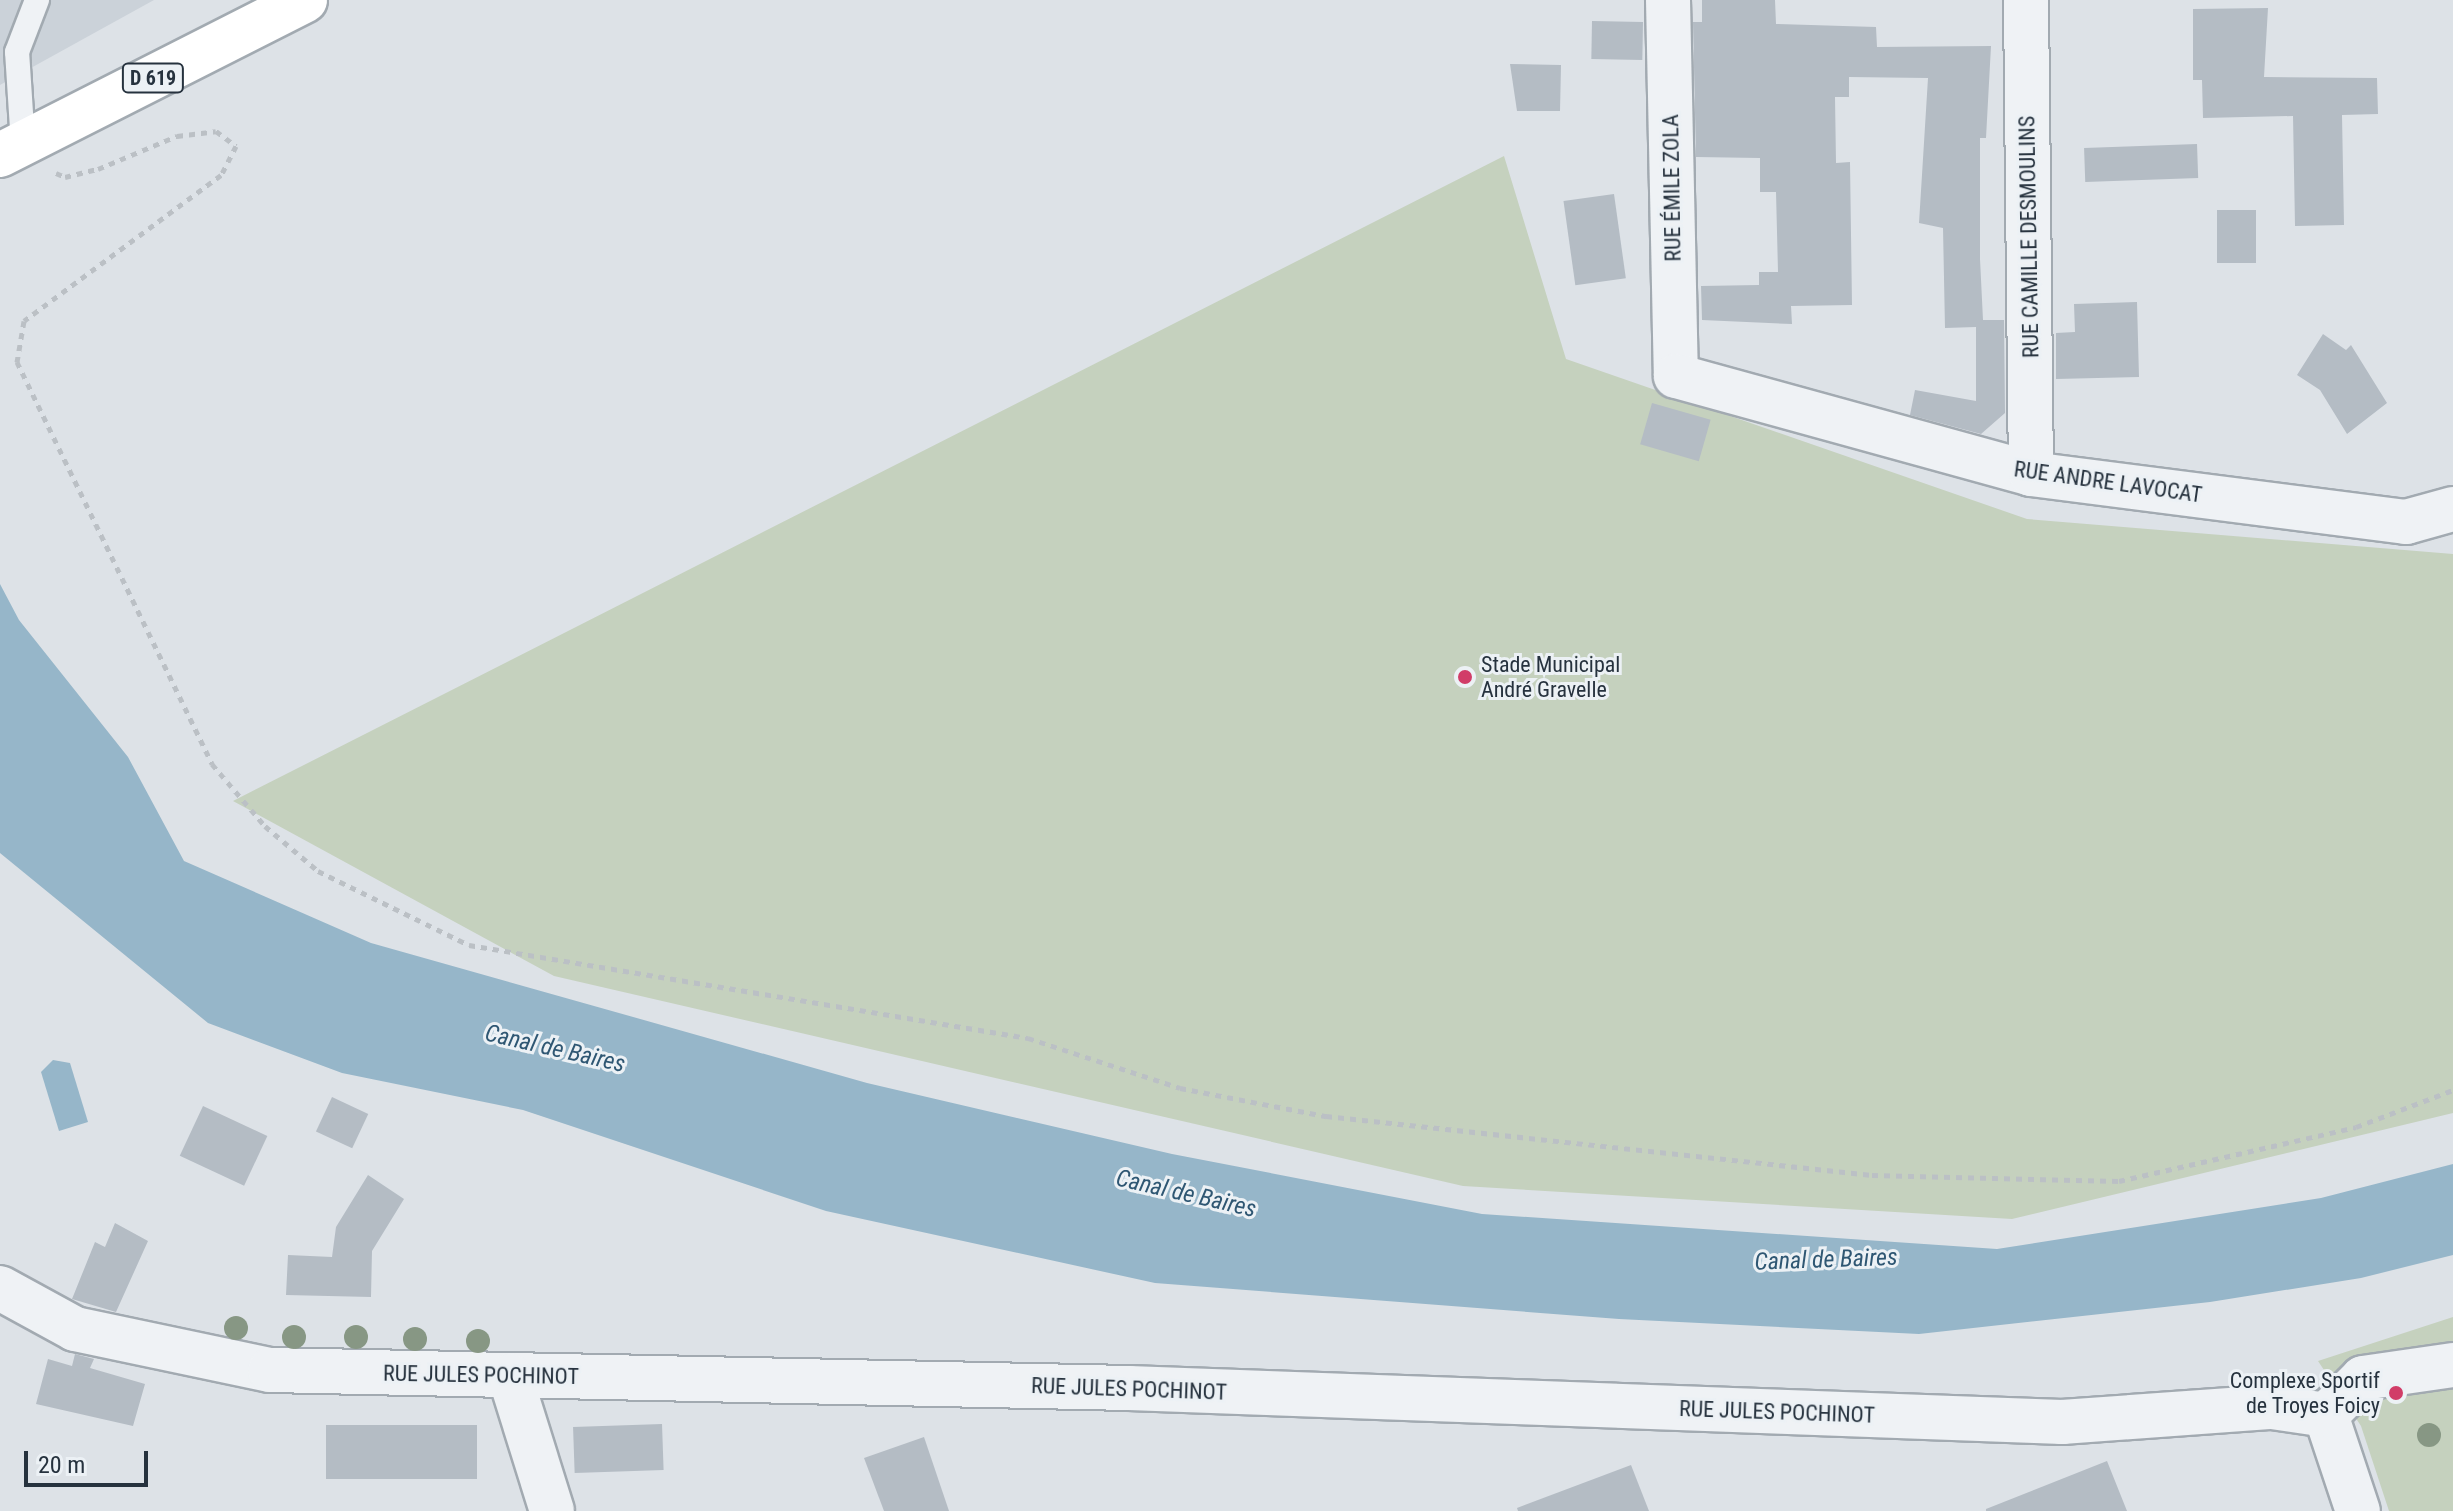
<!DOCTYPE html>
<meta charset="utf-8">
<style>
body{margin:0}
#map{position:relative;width:2453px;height:1511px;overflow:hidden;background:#dde2e7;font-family:"Roboto Condensed",sans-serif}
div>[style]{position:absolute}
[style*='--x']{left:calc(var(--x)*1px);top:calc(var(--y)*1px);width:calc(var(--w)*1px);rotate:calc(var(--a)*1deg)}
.built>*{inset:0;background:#cbd2d9}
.green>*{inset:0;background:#c5d1be}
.water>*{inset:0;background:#96b6c9}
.building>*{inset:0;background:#b4bcc4;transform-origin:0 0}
.path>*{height:5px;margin-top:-2.5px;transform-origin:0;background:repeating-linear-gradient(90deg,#bbc0c5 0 6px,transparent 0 12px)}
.roads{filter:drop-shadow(2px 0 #a2aab1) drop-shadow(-2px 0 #a2aab1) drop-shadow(0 2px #a2aab1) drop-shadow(0 -2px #a2aab1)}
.service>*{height:24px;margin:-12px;padding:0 12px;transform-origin:12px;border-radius:12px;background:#eff2f5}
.minor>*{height:44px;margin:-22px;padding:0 22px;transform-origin:22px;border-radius:22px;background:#eff2f5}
.primary>*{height:44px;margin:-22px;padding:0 22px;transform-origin:22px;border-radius:22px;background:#fff}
.trees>*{width:24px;height:24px;margin:-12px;border-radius:50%;background:#879784}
.dots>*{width:22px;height:22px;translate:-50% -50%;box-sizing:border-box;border:4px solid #ecf1f5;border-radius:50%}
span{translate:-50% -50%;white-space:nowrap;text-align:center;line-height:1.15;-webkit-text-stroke:6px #ecf1f5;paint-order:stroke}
.shield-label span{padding:2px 6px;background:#ecf1f5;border:2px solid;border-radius:6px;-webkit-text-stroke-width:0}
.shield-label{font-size:20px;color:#26323e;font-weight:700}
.street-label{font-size:22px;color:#26323e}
.poi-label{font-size:22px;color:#26323e}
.left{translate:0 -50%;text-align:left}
.right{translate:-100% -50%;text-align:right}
.water-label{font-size:24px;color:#2f5773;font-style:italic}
.scale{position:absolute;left:24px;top:1451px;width:124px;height:36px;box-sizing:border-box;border:4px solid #26323e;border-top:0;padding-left:10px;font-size:24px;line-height:28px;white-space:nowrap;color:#26323e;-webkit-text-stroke:6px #ecf1f5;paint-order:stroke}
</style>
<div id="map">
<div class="built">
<i style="clip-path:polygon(0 0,154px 0,0 85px)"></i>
</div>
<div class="green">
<i style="clip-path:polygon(1504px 156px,1566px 359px,2027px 519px,2453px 554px,2453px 1113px,2012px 1219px,1463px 1186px,554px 976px,233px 801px)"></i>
<i style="clip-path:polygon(2453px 1317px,2453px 1511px,2389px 1511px,2361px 1426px,2318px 1361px)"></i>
</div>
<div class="water">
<i style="clip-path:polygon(0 584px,19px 620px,128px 757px,184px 861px,371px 943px,867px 1083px,1172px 1154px,1482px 1214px,1997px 1249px,2321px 1198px,2453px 1164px,2453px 1255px,2361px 1278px,2210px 1302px,1919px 1334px,1619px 1319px,1155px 1283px,826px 1211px,523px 1110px,342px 1073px,208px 1023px,0 853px)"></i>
<i style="clip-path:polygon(53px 1060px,70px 1063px,88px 1122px,59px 1131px,41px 1072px)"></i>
</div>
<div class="building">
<i style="clip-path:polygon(1702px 0,1775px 0,1776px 24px,1876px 27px,1877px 47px,1991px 46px,1986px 138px,1980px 138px,1980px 259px,1983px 320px,2004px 320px,2005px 413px,1981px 434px,1910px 415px,1915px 390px,1976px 401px,1976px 327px,1945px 328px,1943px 228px,1919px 223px,1928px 78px,1849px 77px,1849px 97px,1835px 97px,1836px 163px,1850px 162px,1852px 305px,1791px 306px,1792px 324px,1702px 320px,1701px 286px,1759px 285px,1759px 272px,1778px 272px,1776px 192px,1760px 192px,1760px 158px,1696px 157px,1693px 22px,1702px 22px)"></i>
<i style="clip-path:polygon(2268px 8px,2264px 77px,2377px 78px,2378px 114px,2342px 115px,2344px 225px,2295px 226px,2293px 116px,2203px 118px,2202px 80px,2193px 80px,2193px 9px)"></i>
<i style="left:1592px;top:21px;width:51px;height:38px;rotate:1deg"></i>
<i style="clip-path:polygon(1510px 64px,1561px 65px,1560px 111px,1517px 111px)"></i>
<i style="left:2197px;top:144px;width:34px;height:113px;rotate:88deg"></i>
<i style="left:1614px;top:194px;width:85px;height:51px;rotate:82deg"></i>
<i style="left:2217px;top:210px;width:39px;height:53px"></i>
<i style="clip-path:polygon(2137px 302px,2139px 377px,2056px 379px,2056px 333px,2075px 332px,2074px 304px)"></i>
<i style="clip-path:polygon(2323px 334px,2346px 350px,2351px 345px,2387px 403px,2347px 434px,2320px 390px,2297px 375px)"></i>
<i style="left:1652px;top:403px;width:61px;height:43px;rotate:16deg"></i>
<i style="left:332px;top:1097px;width:40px;height:38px;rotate:25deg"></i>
<i style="left:203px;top:1106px;width:71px;height:55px;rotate:25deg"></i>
<i style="clip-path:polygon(368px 1175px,404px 1199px,372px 1251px,371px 1297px,286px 1295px,288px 1255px,332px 1257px,336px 1227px)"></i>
<i style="clip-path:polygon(115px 1223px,148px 1241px,116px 1312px,72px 1299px,95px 1242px,105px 1247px)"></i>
<i style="clip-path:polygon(75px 1354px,94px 1359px,90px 1368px,145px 1384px,133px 1426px,36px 1404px,48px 1359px,72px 1366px)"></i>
<i style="left:662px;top:1424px;width:46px;height:89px;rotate:88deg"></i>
<i style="left:326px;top:1425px;width:151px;height:54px"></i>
<i style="clip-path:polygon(924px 1437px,949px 1511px,884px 1511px,864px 1458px)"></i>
<i style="clip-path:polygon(2107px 1461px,2127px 1511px,1986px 1511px,1986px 1509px)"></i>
<i style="clip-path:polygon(1631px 1465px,1649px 1511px,1518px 1511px,1517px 1508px)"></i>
</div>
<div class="path">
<i style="--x:56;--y:173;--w:10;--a:24"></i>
<i style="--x:65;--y:177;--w:34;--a:-14"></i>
<i style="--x:98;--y:169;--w:86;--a:-22.7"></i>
<i style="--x:177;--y:136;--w:39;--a:-7"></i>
<i style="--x:216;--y:131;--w:25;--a:37"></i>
<i style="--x:236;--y:146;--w:33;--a:117"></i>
<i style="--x:221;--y:175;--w:245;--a:143.5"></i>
<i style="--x:24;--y:321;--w:42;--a:99.7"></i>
<i style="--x:17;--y:362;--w:447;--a:64.1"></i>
<i style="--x:212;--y:764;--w:82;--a:49.5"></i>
<i style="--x:265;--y:826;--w:70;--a:40.3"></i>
<i style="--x:318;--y:871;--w:168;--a:26.1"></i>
<i style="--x:469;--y:945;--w:567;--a:9.45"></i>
<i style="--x:1028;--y:1038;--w:160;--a:18.2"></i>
<i style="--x:1180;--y:1088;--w:149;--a:10.9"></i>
<i style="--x:1326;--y:1116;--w:549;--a:6.17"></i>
<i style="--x:1872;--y:1175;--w:247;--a:1.4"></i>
<i style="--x:2119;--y:1181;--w:243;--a:-12.8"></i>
<i style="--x:2356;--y:1127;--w:104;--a:-20.9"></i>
</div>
<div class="roads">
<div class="service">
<i style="--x:23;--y:144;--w:92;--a:-93.7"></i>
<i style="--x:17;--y:52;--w:56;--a:-69"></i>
</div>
<div class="minor">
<i style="--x:1668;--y:0;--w:376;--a:88.8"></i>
<i style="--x:1676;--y:376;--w:368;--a:15.4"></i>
<i style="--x:2031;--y:474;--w:378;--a:7.3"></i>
<i style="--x:2406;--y:522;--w:49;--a:-15.5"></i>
<i style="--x:2026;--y:0;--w:474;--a:89.4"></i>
<i style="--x:0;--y:1288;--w:85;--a:28.7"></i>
<i style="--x:75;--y:1329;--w:199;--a:11.9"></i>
<i style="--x:270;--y:1370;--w:859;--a:1.2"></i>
<i style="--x:1129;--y:1388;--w:934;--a:2.09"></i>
<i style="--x:2062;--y:1422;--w:211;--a:-4.1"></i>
<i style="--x:2272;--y:1407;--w:55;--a:8.4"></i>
<i style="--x:2326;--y:1415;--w:101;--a:71.6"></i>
<i style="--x:510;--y:1376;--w:141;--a:72.7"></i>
<i style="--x:2326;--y:1415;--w:52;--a:-45"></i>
<i style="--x:2363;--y:1378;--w:91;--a:-8.2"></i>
</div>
<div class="primary">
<i style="--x:0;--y:155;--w:342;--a:-26.9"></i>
</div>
</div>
<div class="trees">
<i style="left:236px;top:1328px"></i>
<i style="left:294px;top:1337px"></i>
<i style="left:356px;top:1337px"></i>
<i style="left:415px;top:1339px"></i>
<i style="left:478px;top:1341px"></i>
<i style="left:2429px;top:1435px"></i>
</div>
<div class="dots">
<i style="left:1465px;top:677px;background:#d13d68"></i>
<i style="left:2396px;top:1393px;background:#d13d68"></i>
</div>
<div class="shield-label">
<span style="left:153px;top:78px">D 619</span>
</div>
<div class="street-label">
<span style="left:1672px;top:188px;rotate:-91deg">RUE ÉMILE ZOLA</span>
<span style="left:2029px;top:237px;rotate:-91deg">RUE CAMILLE DESMOULINS</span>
<span style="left:2108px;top:482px;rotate:8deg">RUE ANDRE LAVOCAT</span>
<span style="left:481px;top:1375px;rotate:1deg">RUE JULES POCHINOT</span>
<span style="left:1129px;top:1389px;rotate:2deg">RUE JULES POCHINOT</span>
<span style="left:1777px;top:1412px;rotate:2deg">RUE JULES POCHINOT</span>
</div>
<div class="poi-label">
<span class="left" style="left:1481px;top:677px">Stade Municipal<br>André Gravelle</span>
<span class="right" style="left:2380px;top:1393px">Complexe Sportif<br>de Troyes Foicy</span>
</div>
<div class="water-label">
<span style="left:555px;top:1049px;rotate:13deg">Canal de Baires</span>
<span style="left:1186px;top:1194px;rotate:13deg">Canal de Baires</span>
<span style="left:1826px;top:1260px;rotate:-2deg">Canal de Baires</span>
</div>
<div class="scale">20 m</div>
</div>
